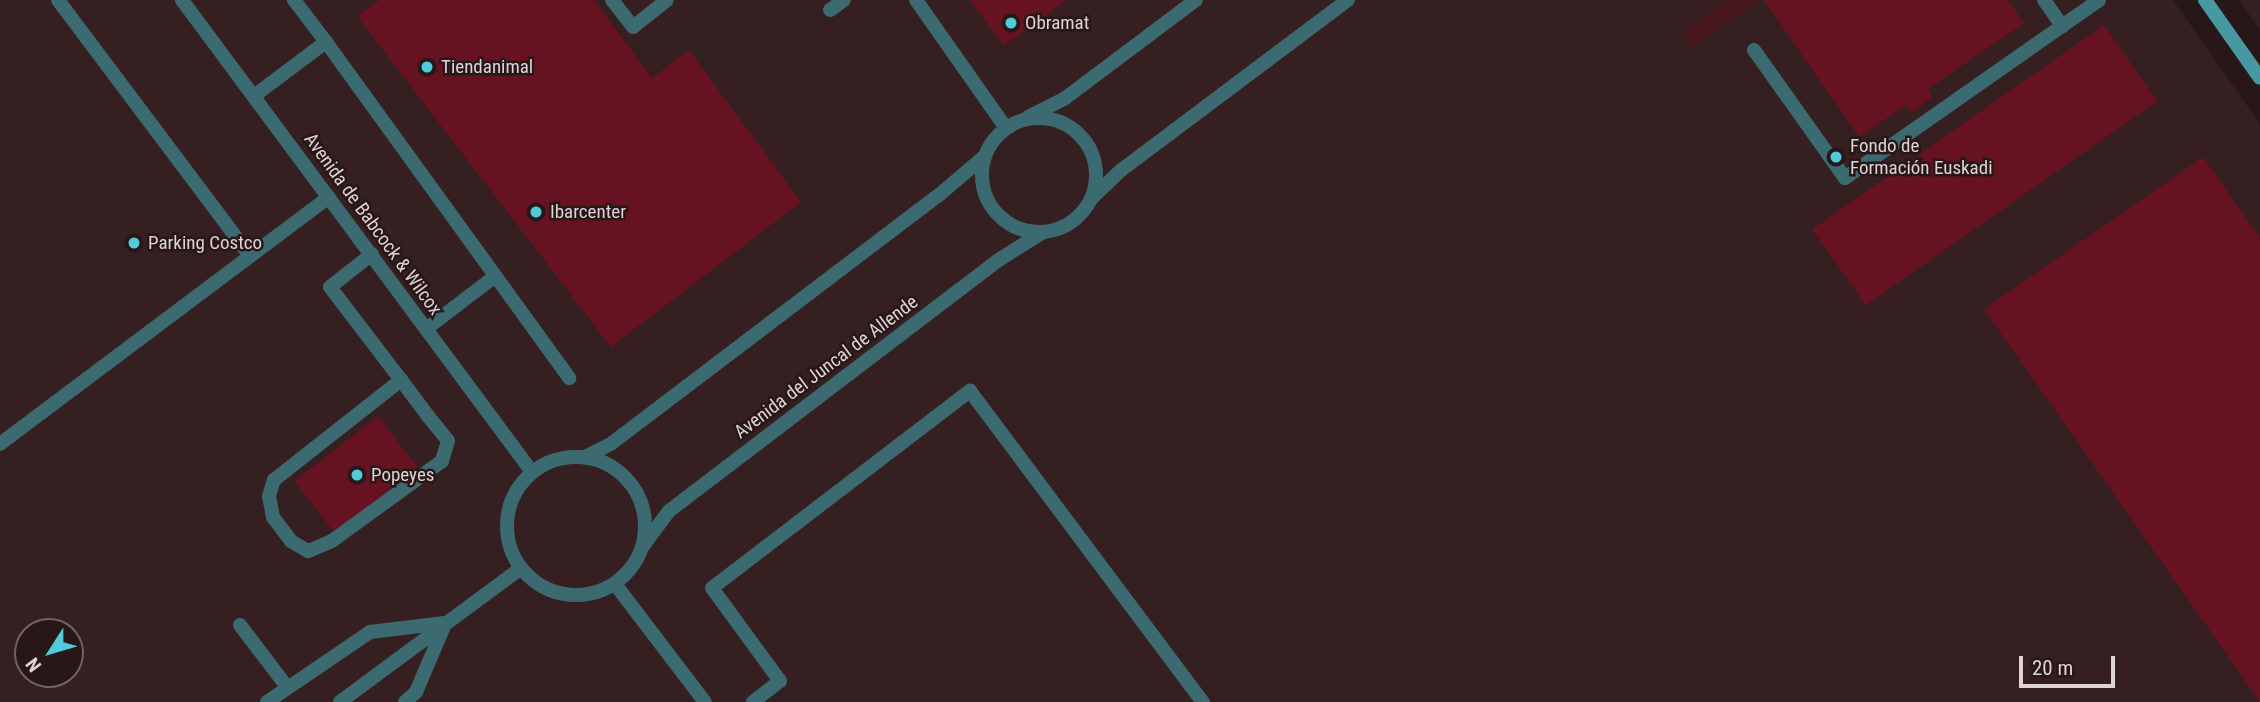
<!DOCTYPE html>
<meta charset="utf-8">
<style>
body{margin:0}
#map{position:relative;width:2260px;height:702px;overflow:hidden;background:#281718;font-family:"Roboto Condensed",sans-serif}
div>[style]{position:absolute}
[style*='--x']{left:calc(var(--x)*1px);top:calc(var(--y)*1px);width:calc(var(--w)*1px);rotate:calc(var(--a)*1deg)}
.built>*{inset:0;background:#351f20}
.green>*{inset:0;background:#45161b}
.building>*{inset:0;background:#671221;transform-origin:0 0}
.lane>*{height:14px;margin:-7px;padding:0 7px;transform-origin:7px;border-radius:7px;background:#3b6b71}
.street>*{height:14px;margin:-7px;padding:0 7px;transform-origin:7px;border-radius:7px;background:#3b6b71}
.street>.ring{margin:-7px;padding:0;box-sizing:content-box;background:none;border:14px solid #3b6b71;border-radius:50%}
.secondary>*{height:14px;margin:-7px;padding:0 7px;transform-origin:7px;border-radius:7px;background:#4798a1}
.dots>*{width:19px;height:19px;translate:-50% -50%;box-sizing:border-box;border:4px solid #281718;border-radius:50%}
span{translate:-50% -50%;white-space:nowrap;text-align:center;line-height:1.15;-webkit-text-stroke:5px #281718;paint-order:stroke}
.poi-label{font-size:19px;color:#dfd3d3}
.left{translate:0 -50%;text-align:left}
.street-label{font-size:19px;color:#dfd3d3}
.north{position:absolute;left:14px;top:618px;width:70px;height:70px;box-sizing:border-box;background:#281718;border:2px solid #716263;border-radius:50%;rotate:233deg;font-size:19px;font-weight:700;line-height:28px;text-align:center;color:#dfd3d3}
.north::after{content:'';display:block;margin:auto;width:24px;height:32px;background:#52cbd9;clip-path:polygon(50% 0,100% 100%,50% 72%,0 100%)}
.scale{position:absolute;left:2019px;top:656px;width:96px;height:32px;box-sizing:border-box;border:4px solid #dfd3d3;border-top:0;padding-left:9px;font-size:21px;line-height:24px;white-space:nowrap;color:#dfd3d3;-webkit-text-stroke:5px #281718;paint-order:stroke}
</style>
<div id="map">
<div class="built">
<i style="clip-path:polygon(evenodd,0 0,2173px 0,2260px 124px,2260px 702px,0 702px,0 0,28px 632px,70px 632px,70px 674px,28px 674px,28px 632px)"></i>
<i style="clip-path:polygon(2239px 0,2260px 0,2260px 30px)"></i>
</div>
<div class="green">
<i style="clip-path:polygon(1727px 0,1760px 0,1691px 47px,1684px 30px)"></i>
</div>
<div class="building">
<i style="clip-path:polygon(380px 0,594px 0,652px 78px,689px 50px,801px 202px,611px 347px,357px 16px)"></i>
<i style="clip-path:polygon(970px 0,1066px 0,1004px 46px)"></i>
<i style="clip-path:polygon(1764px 0,2008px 0,2024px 23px,1928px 89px,1932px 97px,1911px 113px,1906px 105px,1859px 137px)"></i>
<i style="left:2104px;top:25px;width:93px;height:356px;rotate:55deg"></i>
<i style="clip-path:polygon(2203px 157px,2260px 238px,2260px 702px,1984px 309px)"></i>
<i style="left:378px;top:416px;width:67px;height:106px;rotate:52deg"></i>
</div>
<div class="lane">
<i style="--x:58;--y:0;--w:320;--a:53.1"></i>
<i style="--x:612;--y:0;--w:34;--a:52"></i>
<i style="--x:633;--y:27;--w:43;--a:-38.5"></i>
<i style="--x:2044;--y:0;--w:32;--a:55"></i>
<i style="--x:830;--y:10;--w:17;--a:-36"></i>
<i style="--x:326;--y:42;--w:415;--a:54.1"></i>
<i style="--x:1754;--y:50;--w:157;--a:54.6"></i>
<i style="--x:1845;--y:178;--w:310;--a:-35"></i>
<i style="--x:254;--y:96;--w:90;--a:-36.9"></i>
<i style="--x:326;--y:42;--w:53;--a:-127.3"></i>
<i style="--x:372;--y:254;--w:53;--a:141.8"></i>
<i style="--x:330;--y:287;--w:117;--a:52.6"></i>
<i style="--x:401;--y:380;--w:45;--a:53.1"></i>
<i style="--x:428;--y:416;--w:32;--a:51"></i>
<i style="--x:448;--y:441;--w:21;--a:107"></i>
<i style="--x:442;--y:461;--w:136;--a:144"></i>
<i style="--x:332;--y:541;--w:26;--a:157"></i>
<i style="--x:308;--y:551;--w:20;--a:-150"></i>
<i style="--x:291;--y:541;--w:30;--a:-127"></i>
<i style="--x:273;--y:517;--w:21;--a:-101"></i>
<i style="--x:269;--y:496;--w:17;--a:-73"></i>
<i style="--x:274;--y:480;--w:162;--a:-38.2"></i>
<i style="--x:426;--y:329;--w:86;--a:-37.4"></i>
<i style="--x:0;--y:444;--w:411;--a:-36.9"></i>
<i style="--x:240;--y:625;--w:78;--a:52.8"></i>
<i style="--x:753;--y:702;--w:34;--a:-38"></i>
<i style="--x:780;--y:681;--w:115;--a:-126.2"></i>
<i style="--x:712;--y:588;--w:325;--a:-37.4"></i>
<i style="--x:970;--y:391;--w:389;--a:53.2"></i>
</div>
<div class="street">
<i style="--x:182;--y:0;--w:588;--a:53.44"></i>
<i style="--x:916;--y:0;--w:156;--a:54.9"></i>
<i style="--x:1028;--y:117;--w:40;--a:-26.6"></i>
<i style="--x:1064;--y:99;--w:165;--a:-36.9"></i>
<i class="ring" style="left:982px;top:118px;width:100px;height:100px"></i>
<i style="--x:1091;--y:199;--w:40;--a:-44"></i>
<i style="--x:1120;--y:171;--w:285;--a:-36.9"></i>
<i class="ring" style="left:507px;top:457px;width:124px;height:124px"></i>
<i style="--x:585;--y:457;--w:30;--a:-27"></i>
<i style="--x:612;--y:443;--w:410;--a:-37.2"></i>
<i style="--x:939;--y:195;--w:60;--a:-40.3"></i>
<i style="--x:643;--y:546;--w:44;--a:-53.4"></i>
<i style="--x:669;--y:511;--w:412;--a:-37.3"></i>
<i style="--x:997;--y:261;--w:54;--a:-32.2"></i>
<i style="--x:615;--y:584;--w:148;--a:52.7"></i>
<i style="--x:267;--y:702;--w:125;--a:-34.2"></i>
<i style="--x:370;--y:632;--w:75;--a:-6.9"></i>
<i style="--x:340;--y:702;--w:225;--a:-36.5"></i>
<i style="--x:405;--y:702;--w:15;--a:-42"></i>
<i style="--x:416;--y:692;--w:74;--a:-66.9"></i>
</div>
<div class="secondary">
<i style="--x:2205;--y:0;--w:95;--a:54.8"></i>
</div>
<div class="dots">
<i style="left:1011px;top:23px;background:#52cbd9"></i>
<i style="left:427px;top:67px;background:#52cbd9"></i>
<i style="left:1836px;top:157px;background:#52cbd9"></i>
<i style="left:536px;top:212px;background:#52cbd9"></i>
<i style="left:134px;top:243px;background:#52cbd9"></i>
<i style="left:357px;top:475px;background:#52cbd9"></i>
</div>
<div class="poi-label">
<span class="left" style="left:1025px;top:23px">Obramat</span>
<span class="left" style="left:441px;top:67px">Tiendanimal</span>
<span class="left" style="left:1850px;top:157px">Fondo de<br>Formación Euskadi</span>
<span class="left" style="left:550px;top:212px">Ibarcenter</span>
<span class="left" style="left:148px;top:243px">Parking Costco</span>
<span class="left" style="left:371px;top:475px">Popeyes</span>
</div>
<div class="street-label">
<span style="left:373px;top:224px;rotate:54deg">Avenida de Babcock &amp; Wilcox</span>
<span style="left:826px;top:367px;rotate:-37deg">Avenida del Juncal de Allende</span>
</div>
<div class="north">N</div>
<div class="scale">20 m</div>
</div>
